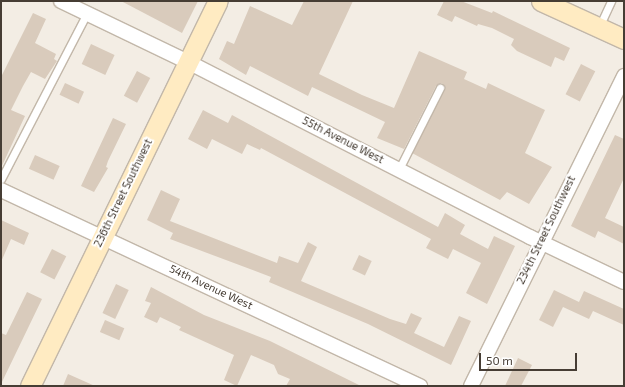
<!DOCTYPE html>
<style>
body{margin:0}
#map{position:relative;width:625px;height:387px;overflow:hidden;background:#f3ede4;font-family:"Exo 2",sans-serif}
div>[style]{position:absolute}
[style*='--x']{left:calc(var(--x)*1px);top:calc(var(--y)*1px);width:calc(var(--w)*1px);rotate:calc(var(--a)*1deg)}
.building>*{inset:0;background:#d9cbbc;transform-origin:0 0}
.roads{filter:drop-shadow(1px 0 #c2b7a9) drop-shadow(-1px 0 #c2b7a9) drop-shadow(0 1px #c2b7a9) drop-shadow(0 -1px #c2b7a9)}
.service>*{height:7px;margin:-3.5px;padding:0 3.5px;transform-origin:3.5px;border-radius:3.5px;background:#fff}
.minor>*{height:14px;margin:-7px;padding:0 7px;transform-origin:7px;border-radius:7px;background:#fff}
.secondary>*{height:19px;margin:-9.5px;padding:0 9.5px;transform-origin:9.5px;border-radius:9.5px;background:#ffebc2}
span{translate:-50% -50%;white-space:nowrap;text-align:center;line-height:1.15;-webkit-text-stroke:4px #fff;paint-order:stroke}
.street-label{font-size:11px;color:#463d34}
.frame{position:absolute;inset:0;border:2px solid #463d34;pointer-events:none}
.scale{position:absolute;left:479px;top:353px;width:98px;height:18px;box-sizing:border-box;border:2px solid #463d34;border-top:0;padding-left:5px;font-size:12px;line-height:14px;white-space:nowrap;color:#463d34;-webkit-text-stroke:3px #fff;paint-order:stroke}
</style>
<div id="map">
<div class="building">
<i style="clip-path:polygon(121px 1px,198px 1px,182px 33px)"></i>
<i style="clip-path:polygon(304px 1px,353px 1px,319px 74px,362px 95px,394px 108px,419px 51px,467px 72px,464px 79px,486px 89px,488px 83px,545px 110px,525px 153px,552px 167px,529px 204px,507px 192px,500px 200px,412px 153px,444px 90px,442px 83px,436px 86px,404px 149px,377px 138px,385px 122px,312px 87px,308px 96px,250px 66px,246px 75px,219px 59px,227px 41px,234px 44px,250px 6px,292px 25px)"></i>
<i style="clip-path:polygon(444px 1px,461px 1px,492px 13px,493px 11px,570px 48px,564px 61px,555px 57px,551px 67px,517px 51px,511px 45px,514px 39px,492px 28px,478px 24px,477px 26px,455px 16px,452px 22px,437px 15px)"></i>
<i style="clip-path:polygon(33px 13px,46px 19px,35px 43px,56px 54px,54px 59px,57px 61px,45px 79px,31px 72px,23px 86px,11px 110px,25px 116px,1px 168px,1px 77px)"></i>
<i style="left:91px;top:44px;width:26px;height:22px;rotate:25deg"></i>
<i style="left:581px;top:64px;width:16px;height:34px;rotate:27deg"></i>
<i style="left:137px;top:71px;width:15px;height:28px;rotate:28deg"></i>
<i style="left:65px;top:83px;width:21px;height:13px;rotate:25deg"></i>
<i style="clip-path:polygon(203px 110px,228px 123px,232px 115px,438px 227px,445px 213px,465px 225px,460px 234px,488px 249px,494px 236px,515px 246px,487px 304px,466px 293px,481px 263px,453px 249px,448px 259px,426px 248px,431px 239px,261px 148px,260px 150px,247px 144px,242px 154px,212px 139px,207px 149px,188px 139px)"></i>
<i style="clip-path:polygon(113px 118px,126px 124px,108px 161px,106px 167px,108px 168px,94px 192px,81px 186px)"></i>
<i style="clip-path:polygon(615px 135px,624px 139px,624px 178px,605px 218px,624px 227px,624px 244px,598px 231px,595px 238px,571px 226px)"></i>
<i style="left:35px;top:155px;width:27px;height:15px;rotate:24deg"></i>
<i style="clip-path:polygon(161px 190px,180px 199px,170px 221px,277px 263px,279px 256px,298px 263px,308px 242px,317px 247px,301px 281px,390px 319px,406px 324px,411px 313px,422px 318px,414px 333px,444px 347px,459px 316px,471px 321px,451px 365px,368px 324px,269px 282px,271px 277px,170px 239px,173px 233px,147px 220px)"></i>
<i style="clip-path:polygon(1px 220px,29px 233px,24px 245px,11px 239px,1px 262px)"></i>
<i style="left:52px;top:249px;width:16px;height:26px;rotate:27deg"></i>
<i style="left:359px;top:255px;width:14px;height:16px;rotate:25deg"></i>
<i style="left:116px;top:284px;width:14px;height:32px;rotate:25deg"></i>
<i style="clip-path:polygon(151px 287px,204px 315px,270px 341px,361px 386px,286px 386px,290px 379px,278px 374px,274px 365px,251px 355px,237px 386px,224px 380px,234px 355px,179px 330px,181px 327px,160px 317px,157px 323px,144px 317px,151px 303px,145px 301px)"></i>
<i style="clip-path:polygon(554px 290px,579px 302px,584px 291px,624px 309px,624px 325px,593px 311px,589px 319px,563px 307px,553px 327px,539px 320px)"></i>
<i style="clip-path:polygon(27px 292px,42px 299px,1px 384px,1px 333px,6px 335px)"></i>
<i style="left:105px;top:320px;width:21px;height:13px;rotate:23deg"></i>
<i style="clip-path:polygon(518px 358px,532px 365px,521px 386px,505px 386px)"></i>
<i style="clip-path:polygon(68px 374px,95px 386px,63px 386px)"></i>
</div>
<div class="roads">
<div class="service">
<i style="--x:599;--y:27;--w:29;--a:-65"></i>
<i style="--x:399;--y:169;--w:91;--a:-63.2"></i>
<i style="--x:1;--y:179;--w:187;--a:-62.6"></i>
</div>
<div class="minor">
<i style="--x:61;--y:1;--w:141;--a:25.7"></i>
<i style="--x:188;--y:62;--w:384;--a:27.1"></i>
<i style="--x:530;--y:237;--w:104;--a:25.6"></i>
<i style="--x:1;--y:190;--w:463;--a:25.1"></i>
<i style="--x:471;--y:386;--w:346;--a:-63.7"></i>
</div>
<div class="secondary">
<i style="--x:541;--y:1;--w:91;--a:24.6"></i>
<i style="--x:30;--y:386;--w:428;--a:-64"></i>
</div>
</div>
<div class="street-label">
<span style="left:343px;top:140px;rotate:27deg">55th Avenue West</span>
<span style="left:123px;top:193px;rotate:-64deg">236th Street Southwest</span>
<span style="left:546px;top:230px;rotate:-64deg">234th Street Southwest</span>
<span style="left:211px;top:287px;rotate:25deg">54th Avenue West</span>
</div>
<div class="frame"></div>
<div class="scale">50 m</div>
</div>
